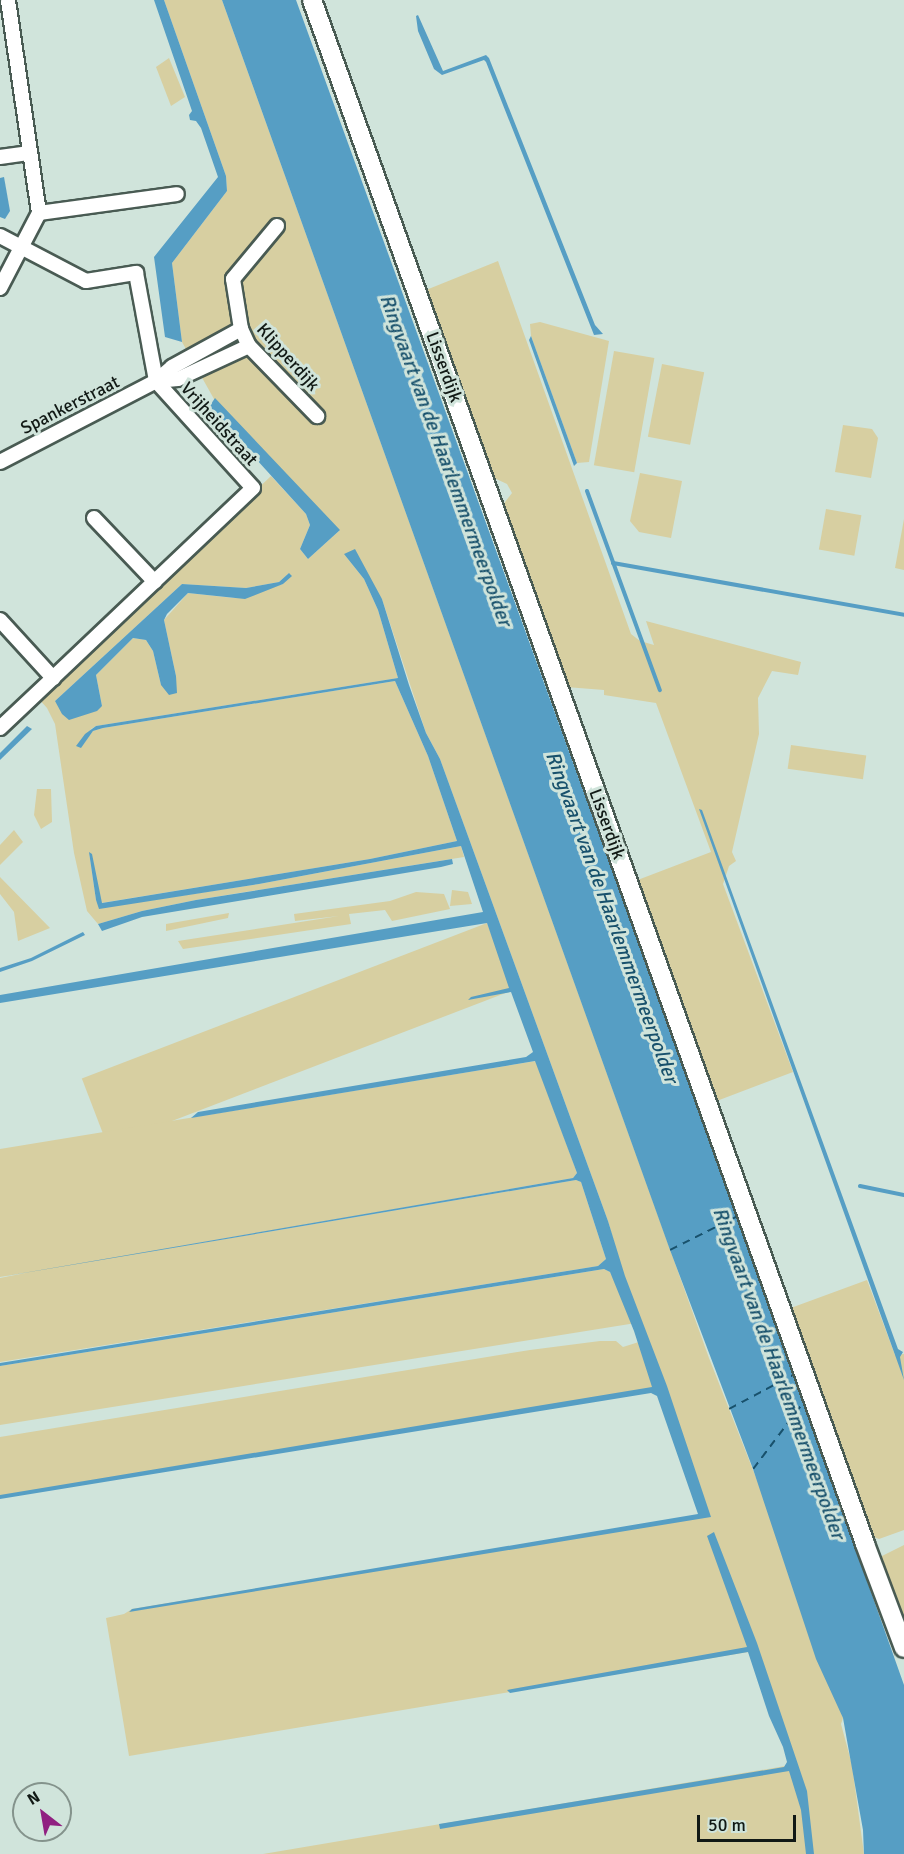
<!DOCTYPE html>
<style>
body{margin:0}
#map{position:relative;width:904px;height:1854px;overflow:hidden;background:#d0e4db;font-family:Signika,sans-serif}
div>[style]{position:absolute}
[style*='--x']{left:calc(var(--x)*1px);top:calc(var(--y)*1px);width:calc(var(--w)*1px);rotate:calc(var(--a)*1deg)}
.green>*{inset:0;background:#d7cfa1;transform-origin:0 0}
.water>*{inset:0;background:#569ec4}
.stream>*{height:4px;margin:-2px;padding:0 2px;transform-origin:2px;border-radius:2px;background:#569ec4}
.ferry>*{height:1.5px;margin-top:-0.75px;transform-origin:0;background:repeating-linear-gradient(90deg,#18516c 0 8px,transparent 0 14px)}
.roads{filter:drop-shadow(2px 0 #495b53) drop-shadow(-2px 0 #495b53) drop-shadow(0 2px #495b53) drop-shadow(0 -2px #495b53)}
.minor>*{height:14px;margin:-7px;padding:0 7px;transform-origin:7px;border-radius:7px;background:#fff}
.tertiary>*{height:18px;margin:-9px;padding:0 9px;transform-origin:9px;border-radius:9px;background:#fff}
span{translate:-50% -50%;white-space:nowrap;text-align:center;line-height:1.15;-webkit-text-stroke:6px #d0e4db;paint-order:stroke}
.street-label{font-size:18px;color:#111915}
.water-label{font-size:20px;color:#18516c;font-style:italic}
.north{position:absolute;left:12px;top:1782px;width:60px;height:60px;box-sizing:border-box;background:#d0e4db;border:2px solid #84938c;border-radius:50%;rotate:329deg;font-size:16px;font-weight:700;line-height:24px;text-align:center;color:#111915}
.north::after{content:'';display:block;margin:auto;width:21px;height:27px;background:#902081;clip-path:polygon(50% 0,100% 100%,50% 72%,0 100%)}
.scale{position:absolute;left:697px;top:1815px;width:99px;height:27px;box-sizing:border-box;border:3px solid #111915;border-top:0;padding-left:8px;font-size:18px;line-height:21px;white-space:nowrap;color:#111915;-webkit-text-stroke:4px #d0e4db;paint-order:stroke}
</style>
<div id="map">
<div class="green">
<i style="clip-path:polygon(evenodd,164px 0,222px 0,709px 1358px,764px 1498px,843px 1718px,841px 1724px,852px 1765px,864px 1854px,263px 1854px,791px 1765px,771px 1703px,748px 1652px,129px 1756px,106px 1618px,124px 1614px,132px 1609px,704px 1515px,659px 1387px,0 1496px,0 1437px,530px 1350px,600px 1341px,616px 1341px,623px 1347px,642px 1341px,608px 1221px,440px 759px,426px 733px,382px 599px,344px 554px,364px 579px,378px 610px,398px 678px,96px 726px,91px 729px,81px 747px,93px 731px,103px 728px,395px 681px,428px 756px,457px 841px,370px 859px,101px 903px,89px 852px,96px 900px,100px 908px,259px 884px,461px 846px,464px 857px,196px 900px,142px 911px,98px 924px,87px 911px,74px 853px,55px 724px,47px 708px,38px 698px,271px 476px,306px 514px,310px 525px,300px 549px,308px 559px,339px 531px,214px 399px,182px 342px,172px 263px,227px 191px,226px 176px,164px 0,289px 573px,283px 584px,234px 598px,188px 593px,164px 620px,176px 676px,161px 685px,153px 651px,146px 640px,133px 638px,96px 675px,102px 706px,55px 701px,182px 584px,246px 588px,279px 582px,289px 573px)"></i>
<i style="clip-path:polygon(169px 58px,185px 97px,171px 106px,156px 67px)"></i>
<i style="clip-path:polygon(498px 261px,631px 634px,640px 641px,654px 645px,646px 621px,801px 662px,798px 675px,772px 671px,758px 698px,759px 734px,732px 852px,736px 861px,729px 866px,723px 884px,793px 1072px,714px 1102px,635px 881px,711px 852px,656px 703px,604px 695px,604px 690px,566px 687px,502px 506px,512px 493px,507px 484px,492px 477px,426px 290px)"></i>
<i style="clip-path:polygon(540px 322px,609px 341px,589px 462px,577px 463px,531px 336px,530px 324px)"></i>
<i style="left:614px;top:351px;width:41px;height:116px;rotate:10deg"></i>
<i style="left:662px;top:364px;width:43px;height:74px;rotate:11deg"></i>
<i style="clip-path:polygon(843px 425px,872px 429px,878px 438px,871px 478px,835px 472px)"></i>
<i style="clip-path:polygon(640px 473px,682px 481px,671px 538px,639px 532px,630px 521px)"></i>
<i style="left:826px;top:509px;width:36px;height:41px;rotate:10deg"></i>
<i style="clip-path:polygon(904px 519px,904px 570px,895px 568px)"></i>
<i style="left:791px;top:745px;width:76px;height:24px;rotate:8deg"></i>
<i style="clip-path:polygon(37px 789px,51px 789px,52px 822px,41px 829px,34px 815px)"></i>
<i style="clip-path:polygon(14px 830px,23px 842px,0 865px,0 845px)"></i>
<i style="clip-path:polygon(0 877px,50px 928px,18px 941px,14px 912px,0 894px)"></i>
<i style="clip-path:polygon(452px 890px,468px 892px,472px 904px,450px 906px)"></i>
<i style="clip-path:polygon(416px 892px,444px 894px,450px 909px,392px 921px,385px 910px,349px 914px,351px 924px,183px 949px,178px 941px,339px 916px,295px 921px,294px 914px,390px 901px)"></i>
<i style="clip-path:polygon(229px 913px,228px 918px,166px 931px,166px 924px)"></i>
<i style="left:487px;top:923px;width:72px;height:434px;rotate:69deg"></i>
<i style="clip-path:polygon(536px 1061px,577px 1173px,573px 1178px,130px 1255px,576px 1180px,581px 1182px,606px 1259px,598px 1266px,0 1362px,0 1278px,30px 1272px,0 1277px,0 1149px)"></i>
<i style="clip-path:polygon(604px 1269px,610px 1272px,636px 1323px,0 1425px,0 1366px)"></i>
<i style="clip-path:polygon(867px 1280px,895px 1355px,904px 1354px,904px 1530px,879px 1539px,871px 1536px,788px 1309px)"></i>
<i style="clip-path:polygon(904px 1545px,904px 1632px,880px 1557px)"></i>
</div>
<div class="water">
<i style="clip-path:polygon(154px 0,164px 0,226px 176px,227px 191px,172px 263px,182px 342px,165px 337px,154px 257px,218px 177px,201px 128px,196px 121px,190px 120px,189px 115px,192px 111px)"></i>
<i style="clip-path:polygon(222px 0,296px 0,725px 1181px,904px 1685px,904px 1854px,864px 1854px,863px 1830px,843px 1718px,816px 1659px,753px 1469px,670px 1250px)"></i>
<i style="clip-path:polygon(418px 15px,443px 71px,486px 55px,489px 58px,595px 325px,603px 334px,594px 335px,486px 62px,484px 60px,442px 75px,434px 69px,418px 31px,416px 16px)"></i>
<i style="clip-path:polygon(4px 177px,10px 211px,5px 219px,0 217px,0 178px)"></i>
<i style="clip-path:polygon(531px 336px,577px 463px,574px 466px,529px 340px)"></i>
<i style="clip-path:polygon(215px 398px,340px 530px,308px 559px,300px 549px,310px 525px,306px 514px,209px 407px)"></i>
<i style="clip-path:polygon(355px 549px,382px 599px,409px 685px,426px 733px,440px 759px,608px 1221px,625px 1276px,667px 1386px,711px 1517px,129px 1612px,132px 1609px,698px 1514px,657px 1396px,651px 1393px,0 1499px,0 1495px,652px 1387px,634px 1331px,610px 1272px,604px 1269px,0 1366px,0 1363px,598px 1266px,606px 1259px,581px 1182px,576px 1180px,0 1277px,573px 1178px,577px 1173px,535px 1061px,191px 1118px,198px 1112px,526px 1057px,533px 1052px,511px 992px,468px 1000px,471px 997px,509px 988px,487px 923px,0 1003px,0 995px,483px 912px,461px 846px,259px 884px,99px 909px,96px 900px,89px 852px,92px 854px,102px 903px,370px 859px,457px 841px,428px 756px,395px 681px,103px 728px,93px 731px,81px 748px,76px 746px,85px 734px,96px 726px,398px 678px,378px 610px,364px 579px,344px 554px)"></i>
<i style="clip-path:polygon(289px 573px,292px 576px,283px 584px,245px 599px,188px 593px,167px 614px,164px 620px,176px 676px,177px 693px,169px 695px,161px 685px,153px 651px,146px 640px,133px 638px,96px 675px,102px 706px,97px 711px,69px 720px,62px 714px,55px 701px,182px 584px,246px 588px,279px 582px)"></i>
<i style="clip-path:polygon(27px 726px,32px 729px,0 760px,0 753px)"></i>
<i style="clip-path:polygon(699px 809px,702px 810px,898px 1349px,903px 1352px,900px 1357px,904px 1380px)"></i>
<i style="clip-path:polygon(452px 859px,453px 864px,441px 867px,142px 917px,102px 931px,98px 924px,142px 911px,196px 900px)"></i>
<i style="clip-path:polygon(83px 932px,85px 935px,32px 961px,0 972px,0 968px,31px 958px)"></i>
<i style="clip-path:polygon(714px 1532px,757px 1643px,807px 1791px,814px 1854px,806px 1854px,801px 1810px,789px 1771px,440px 1829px,439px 1824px,784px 1767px,787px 1762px,783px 1747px,769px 1716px,748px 1652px,510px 1693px,507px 1690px,747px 1647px,707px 1536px)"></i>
</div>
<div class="stream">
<i style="--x:587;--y:491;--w:212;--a:69.9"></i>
<i style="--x:613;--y:563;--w:296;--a:10.1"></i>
<i style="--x:860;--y:1186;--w:45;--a:11.6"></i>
</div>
<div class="ferry">
<i style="--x:670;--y:1250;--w:76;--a:-26.6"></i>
<i style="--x:729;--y:1409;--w:72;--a:-28"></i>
<i style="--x:753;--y:1469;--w:83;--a:-52.9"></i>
</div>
<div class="roads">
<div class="minor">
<i style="--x:0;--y:157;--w:30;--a:-8"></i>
<i style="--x:39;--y:213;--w:139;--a:-7.8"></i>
<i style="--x:277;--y:226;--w:69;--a:129.7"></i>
<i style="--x:233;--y:279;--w:51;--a:80.9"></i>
<i style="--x:241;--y:329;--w:19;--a:65"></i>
<i style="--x:249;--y:346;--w:98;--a:45.8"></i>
<i style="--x:0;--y:236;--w:97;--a:27.6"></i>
<i style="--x:86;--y:281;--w:51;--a:-9.1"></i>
<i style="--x:136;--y:273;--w:110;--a:79.5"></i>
<i style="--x:156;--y:381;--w:144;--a:47.8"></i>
<i style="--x:253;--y:488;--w:276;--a:136.5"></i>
<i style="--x:0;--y:288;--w:85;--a:-62.5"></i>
<i style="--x:39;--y:213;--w:215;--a:-98.3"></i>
<i style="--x:156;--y:381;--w:22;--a:-5"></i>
<i style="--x:178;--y:379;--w:78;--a:-24.9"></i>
<i style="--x:0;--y:462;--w:176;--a:-27.4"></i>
<i style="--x:156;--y:381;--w:21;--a:-41"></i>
<i style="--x:172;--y:367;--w:79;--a:-28.8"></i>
<i style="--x:94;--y:518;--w:88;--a:46.4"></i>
<i style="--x:0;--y:620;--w:79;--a:47.6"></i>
<i style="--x:53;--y:678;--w:73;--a:136.7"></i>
</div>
<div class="tertiary">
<i style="--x:312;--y:0;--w:1640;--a:70.29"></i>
<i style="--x:865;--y:1544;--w:111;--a:69.4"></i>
</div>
</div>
<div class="street-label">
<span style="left:288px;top:357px;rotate:48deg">Klipperdijk</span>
<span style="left:444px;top:367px;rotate:70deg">Lisserdijk</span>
<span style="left:70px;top:405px;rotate:-27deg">Spankerstraat</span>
<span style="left:219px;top:424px;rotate:48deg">Vrijheidstraat</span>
<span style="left:607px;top:824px;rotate:70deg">Lisserdijk</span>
</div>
<div class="water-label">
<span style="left:446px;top:460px;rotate:70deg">Ringvaart van de Haarlemmermeerpolder</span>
<span style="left:612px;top:917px;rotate:70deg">Ringvaart van de Haarlemmermeerpolder</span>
<span style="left:779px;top:1373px;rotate:70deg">Ringvaart van de Haarlemmermeerpolder</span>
</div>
<div class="north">N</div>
<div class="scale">50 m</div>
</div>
